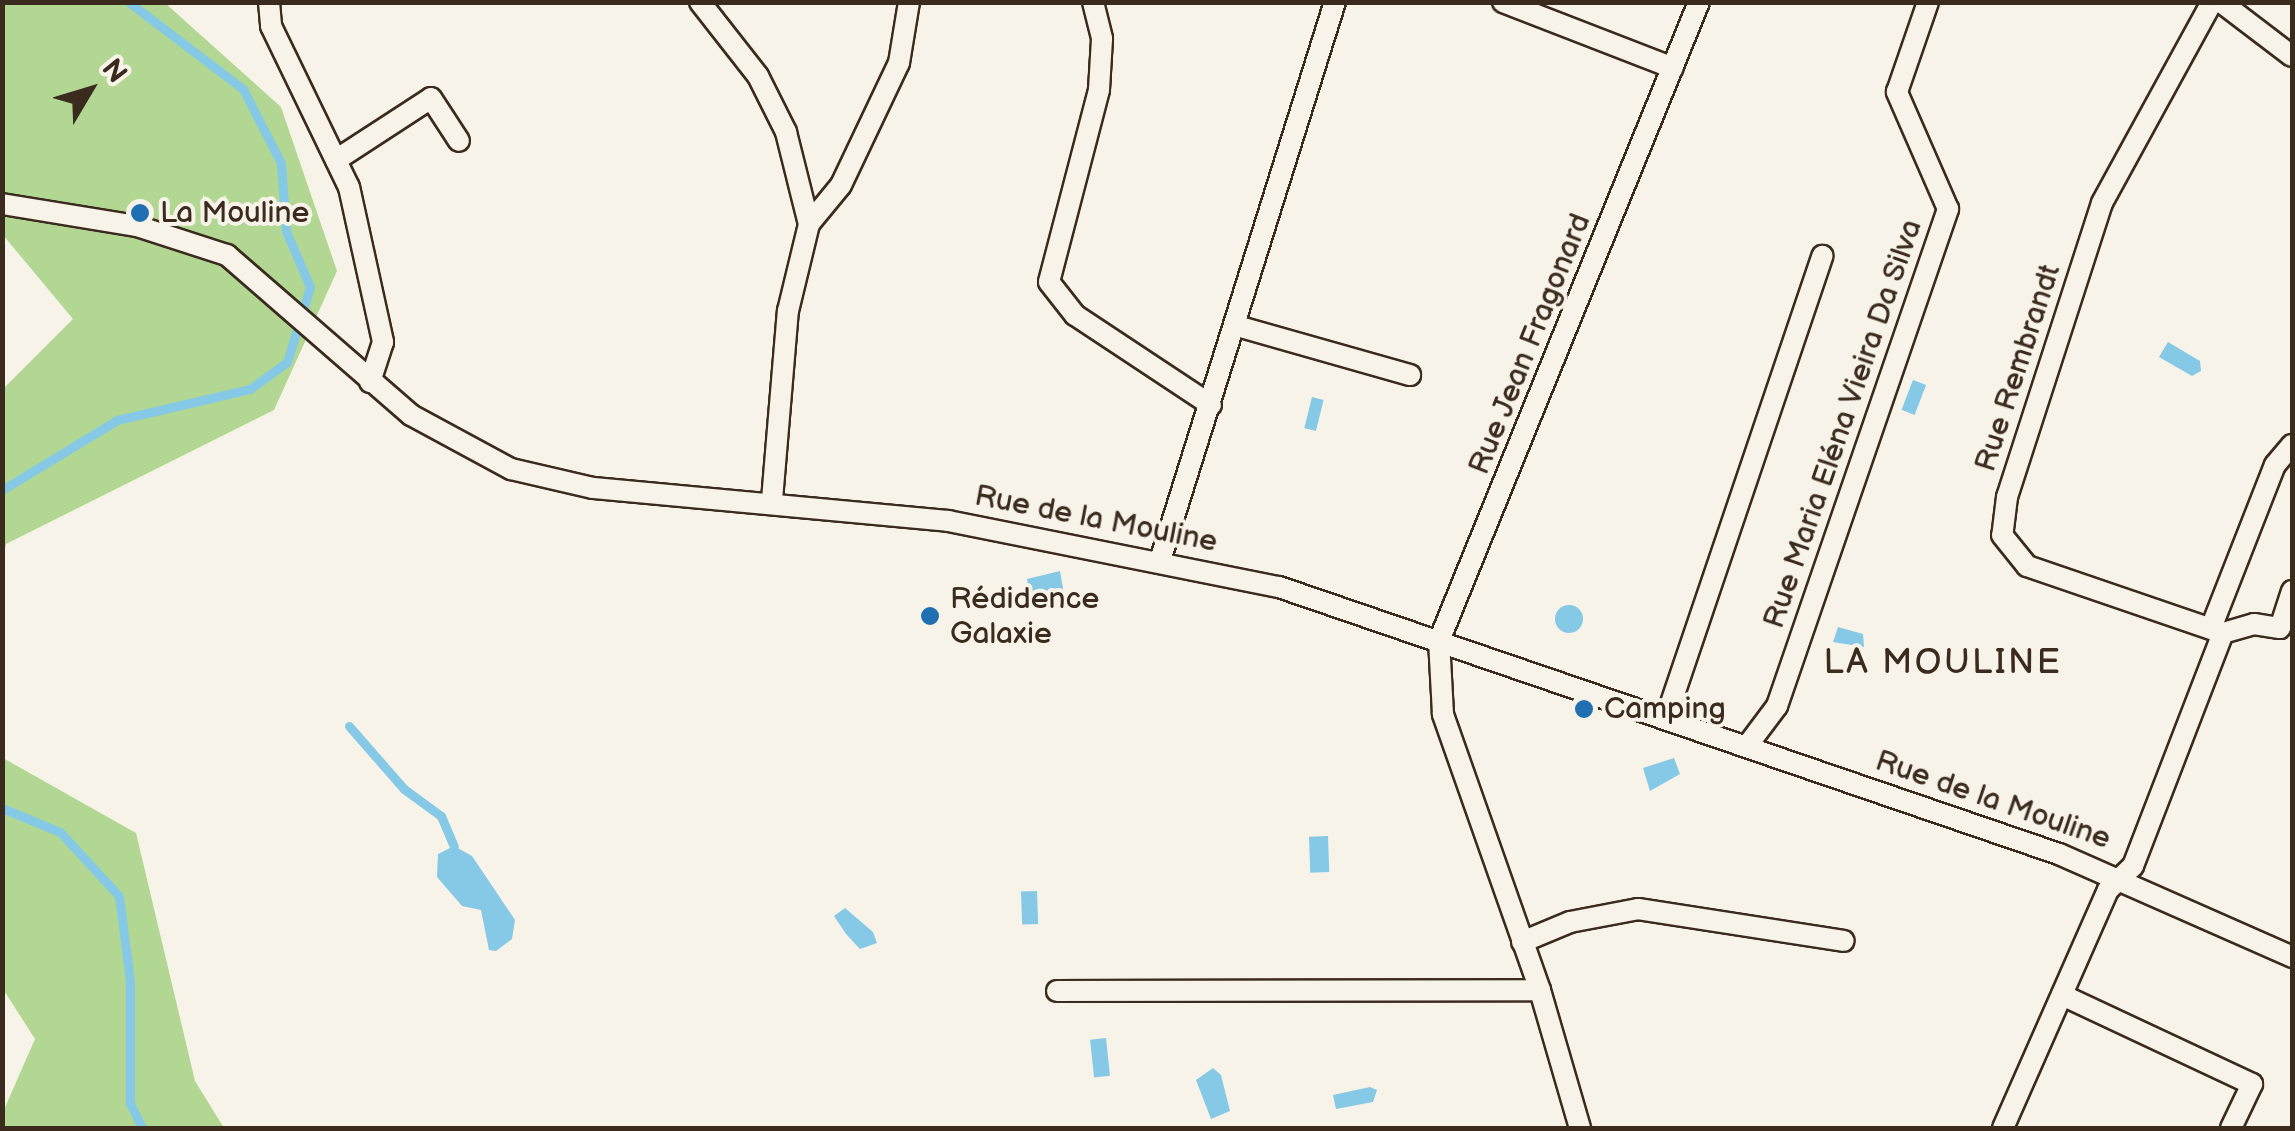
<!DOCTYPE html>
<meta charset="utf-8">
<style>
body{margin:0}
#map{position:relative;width:2295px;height:1131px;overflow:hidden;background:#f7f3e8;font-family:"Balsamiq Sans",sans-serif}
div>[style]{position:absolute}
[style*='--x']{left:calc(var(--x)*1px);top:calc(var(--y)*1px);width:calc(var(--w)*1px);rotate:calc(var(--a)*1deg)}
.green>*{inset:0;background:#b1d793}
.water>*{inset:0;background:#85c9e6;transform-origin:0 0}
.round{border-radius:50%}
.stream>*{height:9px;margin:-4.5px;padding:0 4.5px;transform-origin:4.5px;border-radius:4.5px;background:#85c9e6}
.roads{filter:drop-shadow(2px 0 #3b2a1e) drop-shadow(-2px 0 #3b2a1e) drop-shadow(0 2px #3b2a1e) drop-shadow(0 -2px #3b2a1e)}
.street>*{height:20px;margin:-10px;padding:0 10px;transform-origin:10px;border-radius:10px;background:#f7f3e8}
.dots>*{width:28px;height:28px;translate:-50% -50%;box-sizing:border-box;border:5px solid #f7f3e8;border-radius:50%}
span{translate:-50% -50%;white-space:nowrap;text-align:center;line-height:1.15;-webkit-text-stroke:8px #f7f3e8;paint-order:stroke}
.poi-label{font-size:30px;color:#3b2a1e}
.left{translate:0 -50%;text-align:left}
.street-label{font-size:30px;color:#3b2a1e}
.quarter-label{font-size:35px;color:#3b2a1e;letter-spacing:2.5px}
.frame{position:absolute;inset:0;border:5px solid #3b2a1e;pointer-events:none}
.north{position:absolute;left:40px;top:40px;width:100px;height:100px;-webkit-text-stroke:8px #f7f3e8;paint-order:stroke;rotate:52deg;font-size:28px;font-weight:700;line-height:40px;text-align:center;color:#3b2a1e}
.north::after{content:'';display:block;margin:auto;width:35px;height:45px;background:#3b2a1e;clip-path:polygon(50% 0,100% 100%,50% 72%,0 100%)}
</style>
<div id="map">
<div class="green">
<i style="clip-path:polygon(3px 3px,165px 3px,281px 107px,337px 271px,274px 410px,6px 544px,3px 561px,3px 389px,73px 319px,3px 235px)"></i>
<i style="clip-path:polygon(3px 758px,136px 833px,195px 1081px,224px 1128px,3px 1128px,3px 1112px,35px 1039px,3px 989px)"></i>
</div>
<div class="water">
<i style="clip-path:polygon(2168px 342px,2200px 361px,2201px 371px,2192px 376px,2159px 357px)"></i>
<i style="left:1913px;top:380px;width:14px;height:32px;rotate:21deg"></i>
<i style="left:1312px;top:397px;width:12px;height:32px;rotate:14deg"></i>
<i style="clip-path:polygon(1060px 571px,1064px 594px,1031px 604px,1027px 579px)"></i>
<i class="round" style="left:1555px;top:605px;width:28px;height:28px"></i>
<i style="clip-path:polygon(1838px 627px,1863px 634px,1864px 647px,1833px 642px)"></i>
<i style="clip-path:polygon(1674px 758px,1680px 774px,1650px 791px,1643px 768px)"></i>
<i style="left:1328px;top:836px;width:36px;height:19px;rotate:88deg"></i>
<i style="clip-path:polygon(454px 846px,472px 856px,515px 920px,512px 939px,496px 951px,489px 950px,481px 910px,462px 906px,437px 877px,438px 854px)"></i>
<i style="left:1037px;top:891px;width:33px;height:16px;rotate:88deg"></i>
<i style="clip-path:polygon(845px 908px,873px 932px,877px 943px,860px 949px,846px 934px,834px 916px)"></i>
<i style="left:1106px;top:1038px;width:38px;height:16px;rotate:84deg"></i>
<i style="clip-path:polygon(1213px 1068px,1221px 1075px,1230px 1111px,1211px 1119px,1196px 1080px)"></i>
<i style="clip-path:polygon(1370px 1087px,1377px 1090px,1373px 1102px,1336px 1109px,1333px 1095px)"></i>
</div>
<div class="stream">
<i style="--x:2;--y:490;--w:135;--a:-31.3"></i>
<i style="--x:117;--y:420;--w:137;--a:-13.1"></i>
<i style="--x:250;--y:389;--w:46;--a:-36.1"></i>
<i style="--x:287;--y:362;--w:78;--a:-73"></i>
<i style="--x:310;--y:287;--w:61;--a:-113.2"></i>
<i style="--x:286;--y:231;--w:68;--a:-94.2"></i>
<i style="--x:281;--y:163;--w:83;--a:-117.2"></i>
<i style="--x:243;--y:89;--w:143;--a:-142.7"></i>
<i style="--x:349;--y:726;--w:84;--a:48.9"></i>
<i style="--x:404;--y:789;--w:46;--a:36.1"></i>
<i style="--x:441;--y:816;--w:33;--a:67"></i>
<i style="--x:2;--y:808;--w:63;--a:22.5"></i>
<i style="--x:60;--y:832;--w:87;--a:47.3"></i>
<i style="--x:119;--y:896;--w:86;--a:82.6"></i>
<i style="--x:130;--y:981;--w:122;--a:90"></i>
<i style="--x:130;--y:1103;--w:28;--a:64"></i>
</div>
<div class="roads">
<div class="street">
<i style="--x:269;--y:2;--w:24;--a:85"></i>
<i style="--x:271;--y:26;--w:179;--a:64.2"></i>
<i style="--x:349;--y:187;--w:159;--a:77.6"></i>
<i style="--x:383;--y:342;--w:42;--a:108"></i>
<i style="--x:700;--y:2;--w:94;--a:51.9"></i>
<i style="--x:758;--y:76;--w:63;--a:63.4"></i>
<i style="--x:786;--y:132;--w:95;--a:76"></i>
<i style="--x:1093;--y:2;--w:38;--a:76"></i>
<i style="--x:1102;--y:39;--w:51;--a:93.4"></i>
<i style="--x:1099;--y:90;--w:198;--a:104.6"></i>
<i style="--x:1049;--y:282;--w:42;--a:51.8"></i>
<i style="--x:1075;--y:315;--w:163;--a:33.5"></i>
<i style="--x:1503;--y:2;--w:182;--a:21.2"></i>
<i style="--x:2212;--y:2;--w:229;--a:118.7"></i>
<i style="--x:2102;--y:203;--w:309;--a:107.9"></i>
<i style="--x:2007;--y:497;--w:38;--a:97"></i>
<i style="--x:2002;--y:535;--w:40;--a:51"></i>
<i style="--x:2027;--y:566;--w:207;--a:18.9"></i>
<i style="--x:2221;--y:2;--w:89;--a:37.3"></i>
<i style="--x:336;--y:160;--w:113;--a:-33.1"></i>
<i style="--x:431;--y:98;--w:51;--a:56.9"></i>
<i style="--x:2;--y:204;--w:137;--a:9.3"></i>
<i style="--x:137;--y:226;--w:95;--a:17.9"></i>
<i style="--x:227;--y:255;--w:244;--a:41"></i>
<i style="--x:411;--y:415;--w:114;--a:28.4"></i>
<i style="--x:511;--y:469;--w:84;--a:13"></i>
<i style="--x:593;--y:488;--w:357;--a:5.3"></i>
<i style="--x:948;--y:521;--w:338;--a:11.3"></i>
<i style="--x:1279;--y:587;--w:824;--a:18.9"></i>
<i style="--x:2059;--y:854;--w:255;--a:23.8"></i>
<i style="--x:1237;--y:326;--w:180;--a:15.8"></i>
<i style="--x:772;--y:500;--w:190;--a:-85.2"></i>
<i style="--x:788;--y:311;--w:89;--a:-76.4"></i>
<i style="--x:809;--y:224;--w:50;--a:-50.6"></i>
<i style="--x:841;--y:185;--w:135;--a:-64.6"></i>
<i style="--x:899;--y:63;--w:62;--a:-80.7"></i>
<i style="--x:1160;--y:561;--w:586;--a:-72.62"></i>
<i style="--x:2211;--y:628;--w:175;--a:-68.6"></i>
<i style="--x:2275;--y:465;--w:26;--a:-50"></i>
<i style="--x:1666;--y:718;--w:488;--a:-71.3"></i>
<i style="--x:1747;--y:746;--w:50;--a:-53.1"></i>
<i style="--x:1777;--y:706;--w:526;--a:-71.01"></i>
<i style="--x:1948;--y:209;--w:128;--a:-113.6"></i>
<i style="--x:1897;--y:92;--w:95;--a:-71"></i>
<i style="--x:1522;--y:942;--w:52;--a:-22.6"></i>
<i style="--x:1570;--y:922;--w:69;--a:-10.8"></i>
<i style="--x:1638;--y:909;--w:208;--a:8.8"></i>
<i style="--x:1057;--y:991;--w:483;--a:-0.1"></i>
<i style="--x:2062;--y:995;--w:210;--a:25.1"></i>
<i style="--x:2252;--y:1084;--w:49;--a:115.5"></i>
<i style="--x:1580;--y:1128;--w:144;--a:-106.2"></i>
<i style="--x:1540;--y:990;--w:293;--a:-109.4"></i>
<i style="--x:1443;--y:714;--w:73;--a:-93.1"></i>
<i style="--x:1439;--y:641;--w:690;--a:-67.86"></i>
<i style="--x:2003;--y:1128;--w:260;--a:-66.2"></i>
<i style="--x:2108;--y:890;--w:35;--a:-44"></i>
<i style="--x:2133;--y:866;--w:250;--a:-68.9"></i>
<i style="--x:2223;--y:633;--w:32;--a:-16"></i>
<i style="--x:2254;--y:624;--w:26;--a:9"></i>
<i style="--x:2280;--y:628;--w:39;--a:-72"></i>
</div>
</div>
<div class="dots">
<i style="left:140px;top:213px;background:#1f6fb2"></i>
<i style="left:930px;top:616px;background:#1f6fb2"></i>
<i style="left:1584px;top:709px;background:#1f6fb2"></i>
</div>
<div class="poi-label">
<span class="left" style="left:160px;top:213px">La Mouline</span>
<span class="left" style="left:950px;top:616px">Rédidence<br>Galaxie</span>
<span class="left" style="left:1604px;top:709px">Camping</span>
</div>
<div class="street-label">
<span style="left:1530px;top:344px;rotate:-68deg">Rue Jean Fragonard</span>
<span style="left:2018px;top:368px;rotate:-72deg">Rue Rembrandt</span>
<span style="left:1843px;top:424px;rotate:-71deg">Rue Maria Eléna Vieira Da Silva</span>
<span style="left:1096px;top:519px;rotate:11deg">Rue de la Mouline</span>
<span style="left:1993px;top:800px;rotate:19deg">Rue de la Mouline</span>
</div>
<div class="quarter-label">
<span style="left:1943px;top:663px">LA MOULINE</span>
</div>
<div class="frame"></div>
<div class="north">N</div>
</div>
